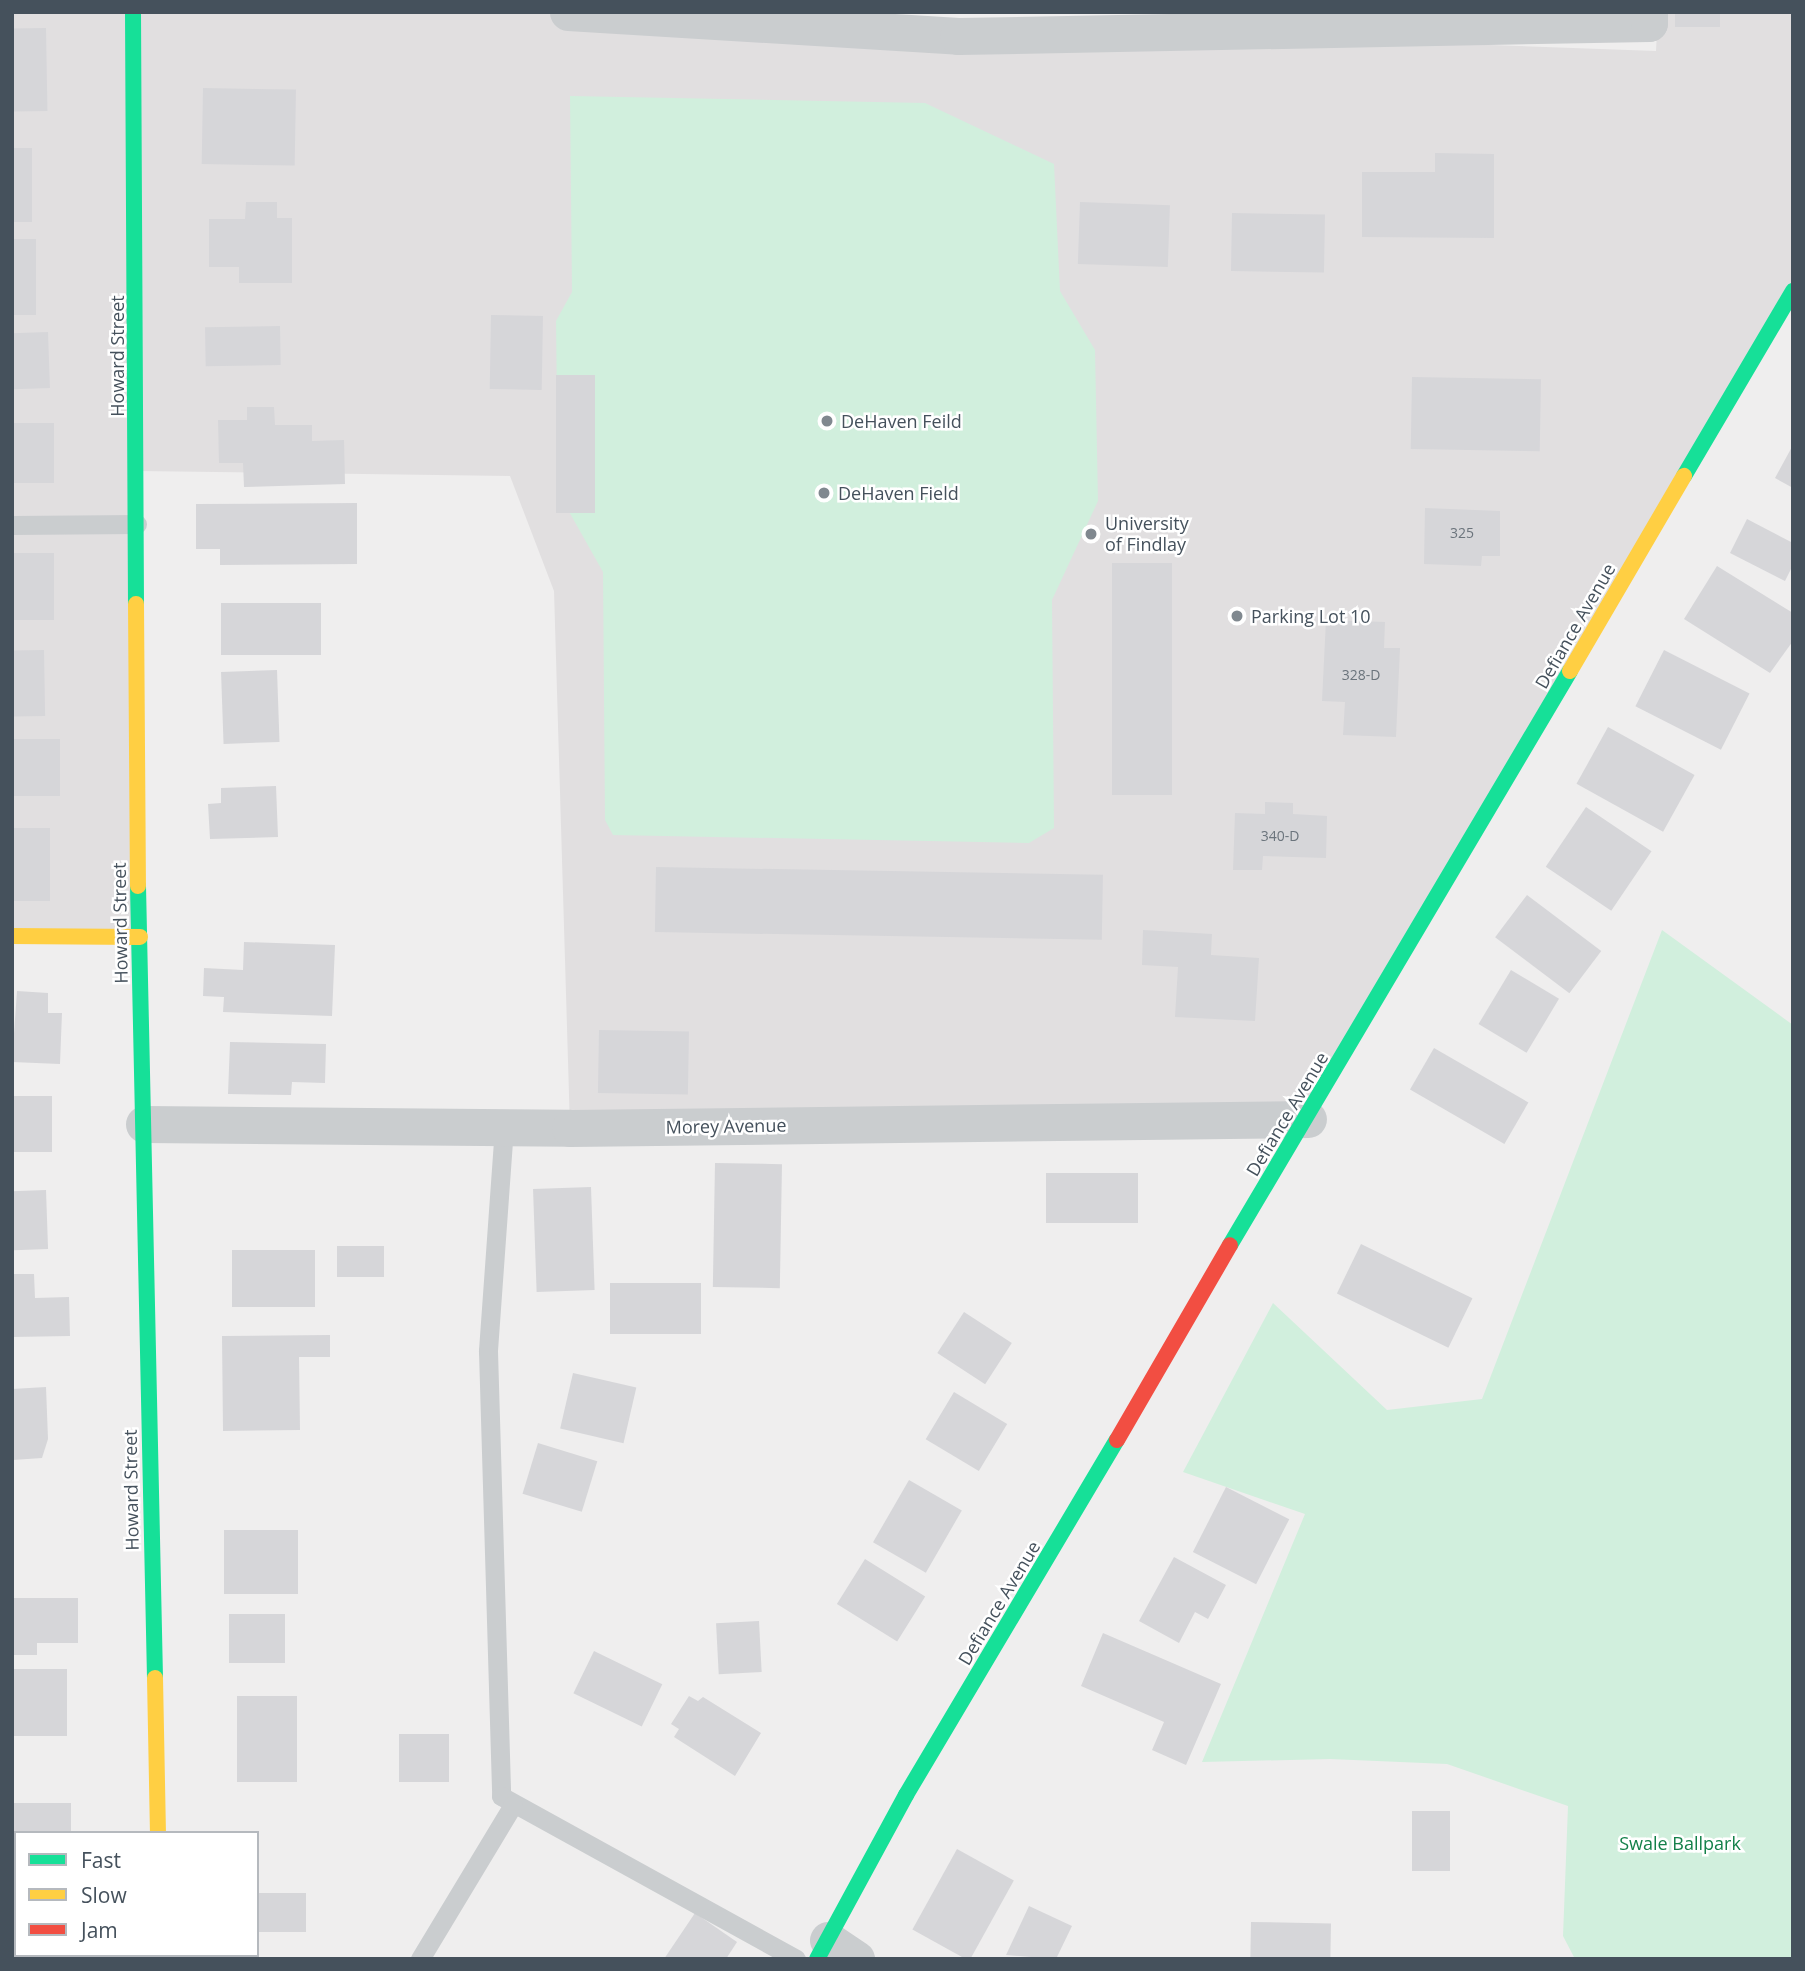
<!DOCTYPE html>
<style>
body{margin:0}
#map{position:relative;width:1805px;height:1971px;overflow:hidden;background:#efeeee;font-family:"Open Sans",sans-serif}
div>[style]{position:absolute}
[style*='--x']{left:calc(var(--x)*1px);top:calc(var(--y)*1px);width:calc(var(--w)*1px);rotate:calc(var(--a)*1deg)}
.education>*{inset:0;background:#e1dfe0}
.green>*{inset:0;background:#d1efdd}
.building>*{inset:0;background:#d6d6d9;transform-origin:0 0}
.lane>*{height:19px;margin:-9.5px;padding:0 9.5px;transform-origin:9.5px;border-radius:9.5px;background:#cacdcf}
.street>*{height:37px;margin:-18.5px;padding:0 18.5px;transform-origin:18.5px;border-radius:18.5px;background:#cacdcf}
.fast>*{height:16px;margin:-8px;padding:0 8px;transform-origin:8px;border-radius:8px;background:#16e098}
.slow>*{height:16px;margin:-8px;padding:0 8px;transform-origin:8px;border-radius:8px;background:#ffcf43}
.jam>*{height:16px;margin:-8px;padding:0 8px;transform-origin:8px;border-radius:8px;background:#f24e42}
.dots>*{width:19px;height:19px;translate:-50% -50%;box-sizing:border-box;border:4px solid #fff;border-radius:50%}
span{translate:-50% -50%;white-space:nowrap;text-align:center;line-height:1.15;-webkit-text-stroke:5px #fff;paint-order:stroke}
.number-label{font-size:14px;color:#6b747c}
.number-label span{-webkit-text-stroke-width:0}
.street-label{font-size:18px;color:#45515c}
.poi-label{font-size:18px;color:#45515c}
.left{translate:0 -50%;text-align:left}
.park-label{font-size:18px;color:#138049}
.frame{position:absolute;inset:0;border:14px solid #45515c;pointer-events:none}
.legend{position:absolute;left:14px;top:1831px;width:245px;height:126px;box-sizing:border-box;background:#fff;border:2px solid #b5b9be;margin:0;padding:9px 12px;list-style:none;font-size:21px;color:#45515c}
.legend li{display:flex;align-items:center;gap:14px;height:35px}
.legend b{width:35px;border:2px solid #b5b9be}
</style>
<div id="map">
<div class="education">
<i style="clip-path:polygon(12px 12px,570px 12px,1656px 51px,1658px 12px,1793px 12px,1793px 288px,1308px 1119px,570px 1128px,554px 591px,510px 476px,137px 471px,140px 937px,12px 936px)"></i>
</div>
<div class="green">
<i style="clip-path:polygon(570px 96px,925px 103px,1054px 164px,1060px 291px,1095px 350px,1098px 501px,1052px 600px,1054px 828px,1029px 843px,613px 835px,605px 820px,603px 572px,558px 492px,556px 321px,572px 292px)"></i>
<i style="clip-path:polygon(1662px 930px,1793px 1025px,1793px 1959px,1575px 1959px,1563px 1936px,1568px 1806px,1447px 1764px,1330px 1759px,1202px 1762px,1305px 1514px,1183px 1472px,1273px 1303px,1387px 1410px,1482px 1399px)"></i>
</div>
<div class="building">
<i style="left:1675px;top:12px;width:45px;height:15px"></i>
<i style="left:46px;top:28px;width:83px;height:34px;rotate:89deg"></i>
<i style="left:203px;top:88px;width:93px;height:76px;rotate:1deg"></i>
<i style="left:12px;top:148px;width:20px;height:74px"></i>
<i style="clip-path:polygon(1435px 153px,1494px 154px,1494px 238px,1362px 237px,1362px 172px,1435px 172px)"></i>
<i style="clip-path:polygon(246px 202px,277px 202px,277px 218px,292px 218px,292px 283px,239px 283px,239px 267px,209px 267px,209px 219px,245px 219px)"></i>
<i style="left:1080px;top:202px;width:90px;height:62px;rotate:2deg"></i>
<i style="left:1232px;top:213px;width:93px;height:58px;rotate:1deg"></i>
<i style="left:12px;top:239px;width:24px;height:76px"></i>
<i style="left:491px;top:315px;width:52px;height:74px;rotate:1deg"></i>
<i style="left:280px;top:326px;width:39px;height:75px;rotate:89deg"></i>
<i style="left:48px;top:332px;width:56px;height:36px;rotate:88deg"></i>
<i style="left:556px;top:375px;width:39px;height:138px"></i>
<i style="left:1412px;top:377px;width:129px;height:72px;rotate:1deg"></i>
<i style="clip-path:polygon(247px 407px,274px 407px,275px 425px,312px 425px,312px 441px,344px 440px,345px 484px,244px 487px,243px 463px,219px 463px,218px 420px,247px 420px)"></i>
<i style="left:12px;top:423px;width:42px;height:60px"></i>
<i style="clip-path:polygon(1793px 445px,1793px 488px,1775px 478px)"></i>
<i style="clip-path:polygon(357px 503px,357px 564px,220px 565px,220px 549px,196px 549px,196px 504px)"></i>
<i style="clip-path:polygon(1425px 508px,1500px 511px,1500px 556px,1482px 556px,1481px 566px,1424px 564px)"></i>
<i style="clip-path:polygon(1747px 519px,1793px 543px,1793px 565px,1785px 581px,1730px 553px)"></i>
<i style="left:12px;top:553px;width:42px;height:67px"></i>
<i style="left:1112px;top:563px;width:60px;height:232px"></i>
<i style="clip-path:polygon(1717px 566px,1793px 613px,1793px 641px,1770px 673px,1684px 619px)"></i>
<i style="left:221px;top:603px;width:100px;height:52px"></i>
<i style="clip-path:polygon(1326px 620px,1385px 622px,1384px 648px,1400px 648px,1396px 737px,1343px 735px,1345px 702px,1322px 701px)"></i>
<i style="left:44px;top:650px;width:66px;height:32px;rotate:89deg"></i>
<i style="left:1664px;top:650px;width:96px;height:63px;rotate:27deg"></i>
<i style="left:277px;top:670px;width:72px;height:56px;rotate:88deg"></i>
<i style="left:1608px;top:727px;width:99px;height:65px;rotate:29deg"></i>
<i style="left:60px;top:739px;width:57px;height:48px;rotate:90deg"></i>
<i style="clip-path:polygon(276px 786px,278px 837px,210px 839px,208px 804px,221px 803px,221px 788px)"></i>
<i style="clip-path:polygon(1265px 802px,1293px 803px,1293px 814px,1327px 816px,1326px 858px,1263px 856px,1262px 870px,1233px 870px,1235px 813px,1265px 814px)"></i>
<i style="left:1586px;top:807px;width:79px;height:72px;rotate:34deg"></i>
<i style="left:12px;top:828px;width:38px;height:73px"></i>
<i style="left:656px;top:867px;width:447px;height:65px;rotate:1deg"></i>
<i style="left:1527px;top:895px;width:93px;height:53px;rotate:37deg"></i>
<i style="clip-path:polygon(1143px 930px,1212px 934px,1211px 955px,1259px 958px,1255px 1021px,1175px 1017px,1178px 967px,1142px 965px)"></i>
<i style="clip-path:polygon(244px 942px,335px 945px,332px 1016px,223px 1012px,224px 997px,203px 996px,204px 968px,243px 970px)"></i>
<i style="left:1511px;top:970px;width:56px;height:63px;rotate:31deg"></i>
<i style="clip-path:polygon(17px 991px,48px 993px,48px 1013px,62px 1013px,60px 1064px,12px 1062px)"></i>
<i style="left:599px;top:1030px;width:90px;height:63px;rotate:1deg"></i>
<i style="clip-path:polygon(230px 1042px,326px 1044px,325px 1083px,292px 1082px,291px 1095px,228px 1094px)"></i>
<i style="left:1434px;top:1048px;width:109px;height:48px;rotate:30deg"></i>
<i style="left:12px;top:1096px;width:40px;height:56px"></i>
<i style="left:715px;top:1163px;width:67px;height:124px;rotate:1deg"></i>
<i style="left:1046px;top:1173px;width:92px;height:50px"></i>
<i style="left:591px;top:1187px;width:103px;height:58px;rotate:88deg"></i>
<i style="left:46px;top:1190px;width:59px;height:34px;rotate:88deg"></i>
<i style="left:1361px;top:1244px;width:124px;height:55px;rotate:26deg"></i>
<i style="left:337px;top:1246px;width:47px;height:31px"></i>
<i style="left:232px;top:1250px;width:83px;height:57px"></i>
<i style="clip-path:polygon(12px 1274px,34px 1274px,35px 1298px,69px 1297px,70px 1336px,12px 1337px)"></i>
<i style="left:701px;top:1283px;width:51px;height:91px;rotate:90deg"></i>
<i style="left:964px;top:1312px;width:57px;height:49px;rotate:33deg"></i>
<i style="clip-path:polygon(330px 1335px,330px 1357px,299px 1357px,300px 1430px,223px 1431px,222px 1336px)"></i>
<i style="left:573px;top:1373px;width:65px;height:57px;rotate:13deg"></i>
<i style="clip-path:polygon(46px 1387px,48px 1439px,42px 1458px,13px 1460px,12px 1389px)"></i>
<i style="left:954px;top:1392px;width:62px;height:55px;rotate:31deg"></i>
<i style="left:538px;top:1443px;width:62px;height:53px;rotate:17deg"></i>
<i style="left:909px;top:1480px;width:61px;height:72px;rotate:30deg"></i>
<i style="left:1226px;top:1487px;width:71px;height:73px;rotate:27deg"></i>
<i style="left:224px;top:1530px;width:74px;height:64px"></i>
<i style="clip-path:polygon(1174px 1557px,1226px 1585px,1208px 1619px,1195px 1612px,1179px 1643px,1139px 1621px)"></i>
<i style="left:865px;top:1559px;width:71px;height:53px;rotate:32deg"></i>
<i style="clip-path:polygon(12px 1598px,78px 1598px,78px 1643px,37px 1643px,37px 1655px,12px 1655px)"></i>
<i style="left:229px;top:1614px;width:56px;height:49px"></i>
<i style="left:759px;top:1621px;width:51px;height:43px;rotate:87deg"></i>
<i style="clip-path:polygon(1103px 1633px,1221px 1684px,1186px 1765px,1152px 1750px,1164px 1722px,1081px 1686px)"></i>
<i style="left:594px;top:1651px;width:76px;height:47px;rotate:26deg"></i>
<i style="left:12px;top:1669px;width:55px;height:67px"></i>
<i style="left:237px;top:1696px;width:60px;height:86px"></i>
<i style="clip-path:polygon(689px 1696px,698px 1701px,703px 1697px,761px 1733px,735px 1776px,674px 1737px,679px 1729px,671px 1724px)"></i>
<i style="left:449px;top:1734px;width:48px;height:50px;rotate:90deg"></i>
<i style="clip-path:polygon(12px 1803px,71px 1803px,71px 1833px,16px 1833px,12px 1861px)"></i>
<i style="left:1412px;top:1811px;width:38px;height:60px"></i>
<i style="left:957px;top:1849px;width:65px;height:92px;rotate:29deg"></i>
<i style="left:12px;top:1882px;width:4px;height:64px"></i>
<i style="left:257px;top:1893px;width:49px;height:39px"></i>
<i style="clip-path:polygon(1029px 1906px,1072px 1926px,1056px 1959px,1006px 1955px)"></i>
<i style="clip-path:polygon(695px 1913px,737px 1942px,726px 1959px,664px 1959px)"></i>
<i style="left:1251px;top:1922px;width:80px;height:37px;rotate:1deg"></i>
</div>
<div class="lane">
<i style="--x:12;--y:525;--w:125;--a:-0.5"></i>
<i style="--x:504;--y:1127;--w:225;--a:94.1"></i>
<i style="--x:488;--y:1351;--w:445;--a:88.3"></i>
<i style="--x:501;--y:1796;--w:337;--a:28.9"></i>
<i style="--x:420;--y:1959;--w:180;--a:-58.9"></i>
</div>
<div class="street">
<i style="--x:568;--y:12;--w:391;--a:3.5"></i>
<i style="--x:958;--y:36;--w:691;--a:-1.08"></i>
<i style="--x:1649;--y:23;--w:11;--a:-90"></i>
<i style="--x:144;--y:1124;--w:426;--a:0.5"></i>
<i style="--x:570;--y:1128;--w:738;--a:-0.7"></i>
<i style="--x:828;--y:1940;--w:34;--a:34"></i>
</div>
<div class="fast">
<i style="--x:133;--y:12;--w:592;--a:89.71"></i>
<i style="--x:1684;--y:476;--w:215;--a:-59.5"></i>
<i style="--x:138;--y:886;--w:792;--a:88.77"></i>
<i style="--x:1230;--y:1245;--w:667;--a:-59.36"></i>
<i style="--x:817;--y:1959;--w:187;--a:-61.5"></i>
<i style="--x:906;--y:1795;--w:413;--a:-59.3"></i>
</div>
<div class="slow">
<i style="--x:136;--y:604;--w:282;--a:89.6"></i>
<i style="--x:1570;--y:671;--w:226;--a:-59.7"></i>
<i style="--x:12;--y:936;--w:128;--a:0.4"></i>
<i style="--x:155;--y:1678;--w:155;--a:88.9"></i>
<i style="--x:160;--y:1955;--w:4;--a:90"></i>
</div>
<div class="jam">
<i style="--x:1117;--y:1440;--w:225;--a:-59.9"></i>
</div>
<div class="dots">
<i style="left:827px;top:421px;background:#80888f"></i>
<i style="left:824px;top:493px;background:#80888f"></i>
<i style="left:1091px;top:534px;background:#80888f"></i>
<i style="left:1237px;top:616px;background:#80888f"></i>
</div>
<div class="number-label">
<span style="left:1462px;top:533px">325</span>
<span style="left:1361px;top:675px">328-D</span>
<span style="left:1280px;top:836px">340-D</span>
</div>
<div class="street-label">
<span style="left:117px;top:356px;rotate:-90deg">Howard Street</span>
<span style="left:1575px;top:626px;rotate:-60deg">Defiance Avenue</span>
<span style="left:120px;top:923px;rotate:-91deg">Howard Street</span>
<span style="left:1287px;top:1114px;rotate:-59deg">Defiance Avenue</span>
<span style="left:726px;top:1126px;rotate:-1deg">Morey Avenue</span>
<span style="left:131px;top:1490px;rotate:-91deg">Howard Street</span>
<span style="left:999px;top:1603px;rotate:-59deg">Defiance Avenue</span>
</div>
<div class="poi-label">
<span class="left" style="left:841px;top:421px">DeHaven Feild</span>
<span class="left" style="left:838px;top:493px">DeHaven Field</span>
<span class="left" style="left:1105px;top:534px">University<br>of Findlay</span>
<span class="left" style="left:1251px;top:616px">Parking Lot 10</span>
</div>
<div class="park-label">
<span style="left:1680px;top:1843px">Swale Ballpark</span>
</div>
<div class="frame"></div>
<ul class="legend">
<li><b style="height:9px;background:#16e098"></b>Fast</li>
<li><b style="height:9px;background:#ffcf43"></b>Slow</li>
<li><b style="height:9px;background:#f24e42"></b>Jam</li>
</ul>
</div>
